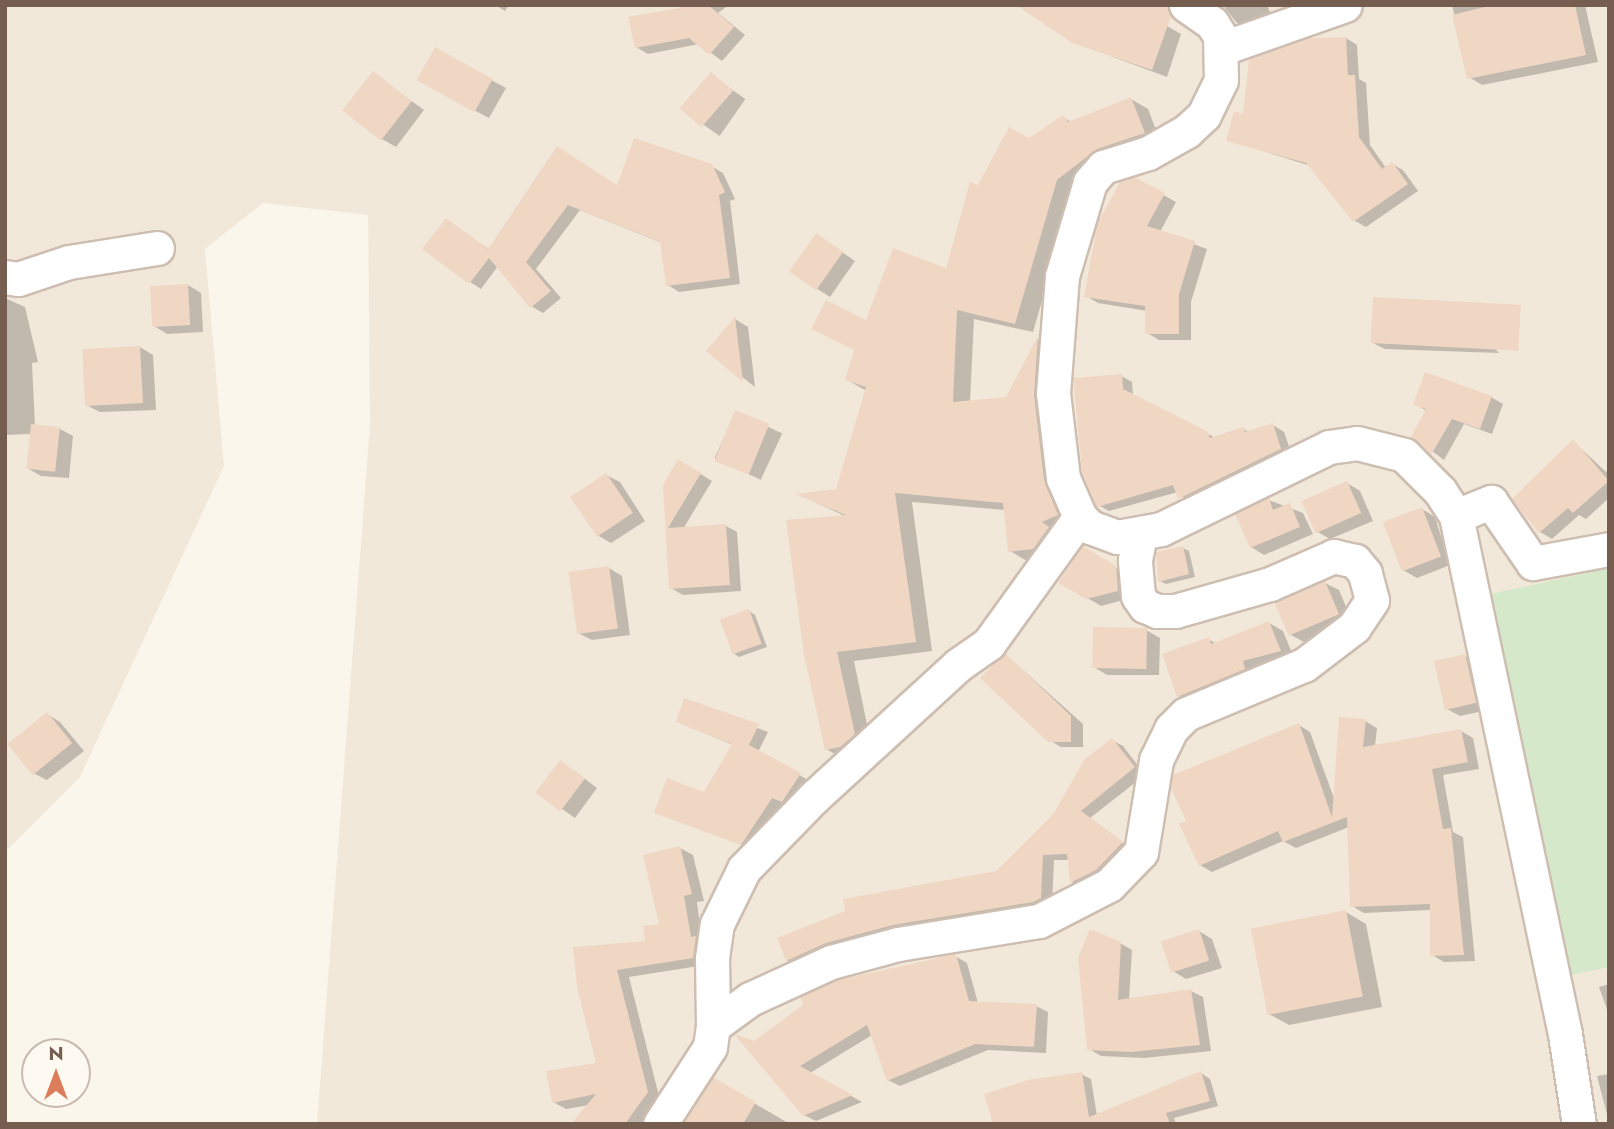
<!DOCTYPE html>
<style>
body{margin:0}
#map{position:relative;width:1614px;height:1129px;overflow:hidden;background:#fbf6eb;font-family:Jost,sans-serif}
div>[style]{position:absolute}
[style*='--x']{left:calc(var(--x)*1px);top:calc(var(--y)*1px);width:calc(var(--w)*1px);rotate:calc(var(--a)*1deg)}
.residential>*{inset:0;background:#f2e8da}
.green>*{inset:0;background:#d5e9ca}
.shadow>*{inset:0;background:#0003;transform-origin:0 0}
.building>*{inset:0;background:#efd7c4;transform-origin:0 0}
.roads{filter:drop-shadow(2px 0 #cdbeb1) drop-shadow(-2px 0 #cdbeb1) drop-shadow(0 2px #cdbeb1) drop-shadow(0 -2px #cdbeb1)}
.street>*{height:33px;margin:-16.5px;padding:0 16.5px;transform-origin:16.5px;border-radius:16.5px;background:#fff}
span{translate:-50% -50%;white-space:nowrap;text-align:center;line-height:1.15;-webkit-text-stroke:7px #fef9f1;paint-order:stroke}
.frame{position:absolute;inset:0;border:7px solid #755e4f;pointer-events:none}
.north{position:absolute;left:21px;top:1038px;width:70px;height:70px;box-sizing:border-box;background:#fef9f1;border:2px solid #c7bbb0;border-radius:50%;rotate:0deg;font-size:19px;font-weight:700;line-height:28px;text-align:center;color:#755e4f}
.north::after{content:'';display:block;margin:auto;width:24px;height:32px;background:#db7c5a;clip-path:polygon(50% 0,100% 100%,50% 72%,0 100%)}
</style>
<div id="map">
<div class="residential">
<i style="clip-path:polygon(5px 5px,1609px 5px,1609px 1124px,317px 1124px,370px 424px,368px 215px,263px 203px,205px 249px,224px 466px,80px 777px,5px 852px)"></i>
</div>
<div class="green">
<i style="clip-path:polygon(1609px 568px,1609px 967px,1572px 975px,1486px 595px)"></i>
</div>
<div class="shadow">
<i style="clip-path:polygon(495px 5px,509px 5px,505px 11px)"></i>
<i style="clip-path:polygon(684px 5px,729px 5px,718px 13px,745px 35px,722px 61px,699px 44px,648px 54px,636px 47px)"></i>
<i style="clip-path:polygon(1223px 5px,1267px 5px,1274px 22px,1251px 31px,1236px 22px)"></i>
<i style="clip-path:polygon(1452px 5px,1585px 5px,1598px 62px,1482px 85px,1469px 77px)"></i>
<i style="clip-path:polygon(1167px 26px,1181px 34px,1167px 77px,1073px 42px)"></i>
<i style="clip-path:polygon(1346px 38px,1357px 45px,1359px 79px,1366px 83px,1370px 145px,1386px 168px,1392px 164px,1403px 170px,1418px 191px,1366px 227px,1355px 221px,1311px 166px,1228px 140px,1245px 116px)"></i>
<i style="clip-path:polygon(436px 50px,506px 88px,489px 118px,432px 88px)"></i>
<i style="clip-path:polygon(373px 73px,424px 110px,396px 147px,382px 139px)"></i>
<i style="left:711px;top:75px;width:42px;height:45px;rotate:35deg"></i>
<i style="clip-path:polygon(1131px 99px,1148px 109px,1161px 143px,1074px 190px,1033px 332px,974px 319px,970px 402px,1007px 398px,1039px 338px,1055px 347px,1074px 524px,1051px 558px,1027px 561px,1010px 551px,1005px 510px,912px 502px,932px 651px,854px 661px,871px 744px,844px 759px,826px 749px,847px 517px,800px 495px,837px 490px,867px 391px,847px 380px,866px 323px,947px 270px,979px 187px,1029px 140px,1063px 117px,1071px 122px)"></i>
<i style="clip-path:polygon(558px 148px,618px 187px,711px 166px,723px 173px,735px 199px,730px 201px,740px 284px,679px 292px,668px 285px,662px 243px,580px 210px,536px 269px,561px 298px,543px 313px,531px 306px,498px 266px,481px 289px,470px 282px,446px 220px,490px 250px)"></i>
<i style="clip-path:polygon(1134px 179px,1176px 202px,1160px 232px,1207px 249px,1191px 302px,1191px 340px,1159px 340px,1147px 333px,1147px 311px,1098px 303px,1086px 296px)"></i>
<i style="clip-path:polygon(829px 243px,855px 261px,830px 297px,791px 272px)"></i>
<i style="clip-path:polygon(188px 285px,201px 293px,203px 332px,167px 334px,154px 326px)"></i>
<i style="clip-path:polygon(5px 298px,25px 307px,38px 362px,32px 363px,35px 427px,60px 429px,73px 436px,69px 478px,41px 476px,27px 468px,31px 434px,5px 435px)"></i>
<i style="clip-path:polygon(1463px 313px,1499px 353px,1385px 349px,1371px 342px)"></i>
<i style="clip-path:polygon(735px 319px,748px 327px,755px 387px,708px 350px)"></i>
<i style="clip-path:polygon(140px 347px,153px 355px,156px 410px,100px 412px,86px 405px)"></i>
<i style="clip-path:polygon(1121px 376px,1132px 382px,1133px 396px,1216px 438px,1242px 428px,1250px 433px,1273px 425px,1284px 432px,1292px 455px,1190px 504px,1178px 492px,1109px 511px,1098px 505px)"></i>
<i style="clip-path:polygon(1491px 397px,1503px 404px,1492px 434px,1464px 424px,1444px 460px,1413px 437px,1427px 411px,1415px 404px)"></i>
<i style="left:736px;top:412px;width:51px;height:51px;rotate:25deg"></i>
<i style="clip-path:polygon(1573px 441px,1606px 472px,1609px 468px,1609px 498px,1586px 519px,1579px 515px,1552px 539px,1540px 532px,1515px 499px)"></i>
<i style="clip-path:polygon(679px 461px,712px 481px,683px 529px,726px 526px,737px 532px,741px 591px,683px 595px,671px 588px,664px 485px)"></i>
<i style="clip-path:polygon(606px 475px,620px 482px,645px 521px,611px 543px,597px 535px)"></i>
<i style="clip-path:polygon(1347px 483px,1360px 491px,1373px 521px,1330px 539px,1316px 531px)"></i>
<i style="clip-path:polygon(1269px 500px,1303px 513px,1313px 534px,1264px 555px,1251px 547px)"></i>
<i style="clip-path:polygon(1422px 509px,1435px 517px,1450px 565px,1417px 578px,1403px 570px)"></i>
<i style="clip-path:polygon(1183px 548px,1189px 551px,1195px 577px,1166px 584px,1160px 581px)"></i>
<i style="clip-path:polygon(1083px 549px,1129px 576px,1131px 598px,1101px 606px,1060px 582px)"></i>
<i style="clip-path:polygon(609px 568px,622px 576px,630px 635px,592px 640px,578px 633px)"></i>
<i style="clip-path:polygon(1325px 583px,1339px 590px,1352px 621px,1304px 642px,1291px 635px)"></i>
<i style="clip-path:polygon(749px 611px,755px 615px,767px 647px,739px 657px,733px 653px)"></i>
<i style="clip-path:polygon(1269px 623px,1283px 631px,1294px 658px,1192px 703px,1179px 696px,1208px 639px,1217px 644px)"></i>
<i style="clip-path:polygon(1146px 630px,1160px 638px,1159px 675px,1107px 675px,1094px 667px)"></i>
<i style="clip-path:polygon(1006px 655px,1083px 724px,1083px 747px,1061px 747px,1049px 740px)"></i>
<i style="clip-path:polygon(1465px 656px,1478px 663px,1488px 710px,1460px 716px,1447px 709px)"></i>
<i style="clip-path:polygon(685px 700px,768px 732px,758px 752px,810px 781px,794px 806px,783px 802px,752px 849px,656px 812px,705px 794px,733px 745px,678px 722px)"></i>
<i style="clip-path:polygon(47px 714px,60px 722px,84px 751px,47px 780px,33px 773px)"></i>
<i style="clip-path:polygon(1365px 721px,1377px 728px,1375px 746px,1461px 731px,1473px 738px,1479px 769px,1443px 775px,1453px 832px,1463px 837px,1475px 961px,1444px 962px,1432px 955px,1431px 910px,1364px 913px,1352px 906px,1349px 827px,1296px 848px,1283px 841px,1212px 872px,1200px 865px,1188px 822px,1299px 725px,1310px 732px,1335px 801px)"></i>
<i style="clip-path:polygon(1112px 740px,1123px 746px,1145px 775px,1090px 818px,1133px 850px,1082px 888px,1072px 882px,1069px 860px,1054px 860px,1052px 904px,798px 967px,787px 960px,779px 939px,996px 873px,1055px 814px)"></i>
<i style="clip-path:polygon(573px 770px,597px 788px,575px 818px,538px 792px)"></i>
<i style="clip-path:polygon(680px 848px,693px 855px,704px 901px,697px 902px,705px 965px,629px 977px,660px 1100px,643px 1124px,573px 1124px,589px 1105px,566px 1109px,553px 1102px,598px 1064px,579px 987px,647px 942px,662px 925px)"></i>
<i style="clip-path:polygon(1346px 912px,1366px 924px,1382px 1007px,1289px 1025px,1269px 1014px)"></i>
<i style="clip-path:polygon(1199px 931px,1212px 939px,1222px 968px,1186px 979px,1173px 971px)"></i>
<i style="clip-path:polygon(1120px 943px,1132px 950px,1129px 1000px,1191px 991px,1203px 997px,1211px 1051px,1144px 1058px,1101px 1056px,1089px 1049px)"></i>
<i style="clip-path:polygon(955px 956px,967px 963px,978px 1003px,1036px 1006px,1048px 1012px,1046px 1053px,988px 1050px,900px 1086px,888px 1080px,872px 1035px,810px 1073px,862px 1102px,816px 1121px,804px 1115px,755px 1043px)"></i>
<i style="clip-path:polygon(1609px 984px,1609px 1015px,1599px 987px)"></i>
<i style="clip-path:polygon(1201px 1073px,1210px 1079px,1218px 1106px,1174px 1118px,1176px 1124px,997px 1124px,1081px 1074px,1091px 1079px,1097px 1116px)"></i>
<i style="clip-path:polygon(1609px 1074px,1609px 1122px,1597px 1076px)"></i>
<i style="clip-path:polygon(714px 1080px,790px 1124px,732px 1124px)"></i>
</div>
<div class="building">
<i style="clip-path:polygon(695px 5px,708px 5px,734px 27px,709px 55px,689px 38px,635px 48px,628px 17px)"></i>
<i style="clip-path:polygon(1016px 5px,1167px 5px,1171px 16px,1152px 70px,1072px 43px)"></i>
<i style="clip-path:polygon(1493px 5px,1575px 5px,1586px 55px,1467px 79px,1452px 15px)"></i>
<i style="clip-path:polygon(1346px 37px,1348px 75px,1355px 75px,1359px 137px,1382px 169px,1392px 162px,1408px 184px,1353px 222px,1306px 163px,1226px 141px,1234px 111px,1243px 114px,1249px 59px,1310px 38px)"></i>
<i style="left:435px;top:47px;width:66px;height:38px;rotate:29deg"></i>
<i style="left:373px;top:71px;width:49px;height:50px;rotate:38deg"></i>
<i style="left:711px;top:72px;width:29px;height:48px;rotate:41deg"></i>
<i style="clip-path:polygon(1131px 97px,1145px 133px,1097px 149px,1057px 180px,1015px 324px,957px 310px,953px 402px,1006px 397px,1038px 336px,1034px 395px,1044px 480px,1058px 515px,1042px 522px,1049px 527px,1033px 549px,1008px 552px,1003px 503px,895px 493px,916px 642px,837px 652px,855px 734px,840px 747px,825px 750px,804px 655px,786px 520px,846px 515px,795px 494px,836px 489px,866px 387px,845px 380px,854px 350px,811px 329px,826px 300px,866px 320px,893px 248px,946px 268px,970px 182px,978px 185px,1009px 127px,1029px 138px,1063px 115px,1068px 122px)"></i>
<i style="clip-path:polygon(634px 138px,712px 164px,725px 192px,719px 195px,730px 278px,666px 286px,660px 242px,568px 205px,526px 262px,551px 291px,530px 308px,489px 258px,469px 284px,422px 249px,446px 218px,488px 249px,557px 146px,617px 185px)"></i>
<i style="clip-path:polygon(1134px 177px,1165px 193px,1147px 226px,1195px 241px,1179px 294px,1179px 334px,1145px 334px,1145px 306px,1084px 297px,1097px 224px,1120px 182px)"></i>
<i style="left:816px;top:233px;width:33px;height:47px;rotate:35deg"></i>
<i style="left:188px;top:284px;width:41px;height:38px;rotate:87deg"></i>
<i style="left:1373px;top:297px;width:148px;height:46px;rotate:3deg"></i>
<i style="clip-path:polygon(735px 317px,743px 382px,706px 351px)"></i>
<i style="left:140px;top:346px;width:57px;height:58px;rotate:87deg"></i>
<i style="clip-path:polygon(1425px 372px,1492px 396px,1480px 429px,1452px 419px,1431px 455px,1411px 437px,1426px 409px,1413px 405px)"></i>
<i style="clip-path:polygon(1122px 374px,1123px 389px,1207px 431px,1210px 438px,1243px 427px,1245px 432px,1273px 423px,1281px 449px,1178px 499px,1173px 485px,1097px 507px,1082px 473px,1073px 378px)"></i>
<i style="left:735px;top:410px;width:37px;height:55px;rotate:22deg"></i>
<i style="left:31px;top:424px;width:29px;height:45px;rotate:6deg"></i>
<i style="clip-path:polygon(1573px 439px,1609px 481px,1573px 513px,1568px 508px,1539px 533px,1512px 499px)"></i>
<i style="clip-path:polygon(678px 459px,701px 473px,668px 528px,726px 524px,730px 585px,669px 589px,663px 485px)"></i>
<i style="left:606px;top:473px;width:48px;height:43px;rotate:56deg"></i>
<i style="left:1347px;top:481px;width:35px;height:50px;rotate:66deg"></i>
<i style="clip-path:polygon(1269px 498px,1273px 510px,1290px 503px,1300px 527px,1250px 548px,1235px 514px)"></i>
<i style="left:1422px;top:507px;width:53px;height:42px;rotate:69deg"></i>
<i style="clip-path:polygon(1083px 546px,1116px 566px,1118px 591px,1086px 599px,1058px 583px)"></i>
<i style="clip-path:polygon(1183px 546px,1189px 574px,1158px 582px,1156px 552px)"></i>
<i style="left:609px;top:566px;width:63px;height:41px;rotate:82deg"></i>
<i style="left:1325px;top:581px;width:36px;height:55px;rotate:67deg"></i>
<i style="left:749px;top:609px;width:37px;height:31px;rotate:70deg"></i>
<i style="clip-path:polygon(1269px 621px,1281px 651px,1243px 661px,1245px 669px,1177px 697px,1162px 654px,1209px 637px,1211px 644px)"></i>
<i style="left:1093px;top:627px;width:54px;height:41px;rotate:1deg"></i>
<i style="clip-path:polygon(1005px 653px,1071px 716px,1071px 742px,1048px 742px,980px 678px)"></i>
<i style="left:1465px;top:654px;width:50px;height:32px;rotate:77deg"></i>
<i style="clip-path:polygon(684px 698px,759px 724px,749px 745px,801px 773px,782px 802px,772px 798px,741px 845px,654px 813px,667px 778px,704px 792px,732px 744px,676px 722px)"></i>
<i style="left:47px;top:712px;width:40px;height:51px;rotate:51deg"></i>
<i style="clip-path:polygon(1339px 717px,1366px 719px,1363px 747px,1461px 729px,1468px 762px,1432px 769px,1443px 829px,1451px 828px,1464px 955px,1430px 956px,1430px 904px,1350px 907px,1347px 817px,1283px 842px,1278px 831px,1199px 866px,1179px 824px,1186px 821px,1171px 788px,1173px 775px,1299px 723px,1332px 817px)"></i>
<i style="clip-path:polygon(1112px 738px,1135px 767px,1081px 811px,1123px 842px,1096px 870px,1070px 883px,1067px 854px,1043px 855px,1041px 898px,1033px 902px,893px 925px,826px 943px,786px 961px,777px 938px,845px 911px,843px 899px,996px 871px,1054px 813px,1084px 760px)"></i>
<i style="left:560px;top:760px;width:31px;height:41px;rotate:37deg"></i>
<i style="clip-path:polygon(680px 846px,692px 894px,684px 896px,691px 937px,696px 936px,693px 958px,617px 970px,648px 1092px,625px 1124px,571px 1124px,596px 1094px,552px 1103px,546px 1071px,596px 1063px,577px 987px,573px 947px,645px 941px,643px 926px,659px 924px,643px 855px)"></i>
<i style="left:1346px;top:910px;width:88px;height:97px;rotate:79deg"></i>
<i style="clip-path:polygon(1090px 929px,1121px 942px,1118px 1000px,1191px 989px,1200px 1045px,1131px 1052px,1087px 1050px,1078px 958px)"></i>
<i style="left:1199px;top:929px;width:33px;height:40px;rotate:72deg"></i>
<i style="clip-path:polygon(956px 954px,969px 1001px,1037px 1004px,1034px 1047px,975px 1044px,887px 1081px,867px 1025px,800px 1066px,853px 1095px,803px 1116px,734px 1034px,754px 1041px,803px 1005px,800px 997px,838px 980px)"></i>
<i style="clip-path:polygon(1201px 1071px,1210px 1101px,1166px 1113px,1170px 1124px,993px 1124px,984px 1094px,1028px 1080px,1082px 1072px,1089px 1117px)"></i>
<i style="clip-path:polygon(713px 1077px,756px 1102px,743px 1124px,683px 1124px)"></i>
</div>
<div class="roads">
<div class="street">
<i style="--x:1186;--y:5;--w:32;--a:35"></i>
<i style="--x:1212;--y:23;--w:15;--a:58"></i>
<i style="--x:1220;--y:36;--w:44;--a:88.7"></i>
<i style="--x:1221;--y:80;--w:39;--a:116"></i>
<i style="--x:1204;--y:115;--w:23;--a:137"></i>
<i style="--x:1187;--y:131;--w:45;--a:150.6"></i>
<i style="--x:1148;--y:153;--w:47;--a:162.7"></i>
<i style="--x:1103;--y:167;--w:20;--a:131"></i>
<i style="--x:1090;--y:182;--w:98;--a:106.6"></i>
<i style="--x:1062;--y:276;--w:117;--a:94.4"></i>
<i style="--x:1053;--y:393;--w:86;--a:83.3"></i>
<i style="--x:1063;--y:478;--w:43;--a:66.4"></i>
<i style="--x:1080;--y:517;--w:14;--a:45"></i>
<i style="--x:1090;--y:527;--w:29;--a:20"></i>
<i style="--x:1117;--y:537;--w:45;--a:-10.3"></i>
<i style="--x:1161;--y:529;--w:187;--a:-26"></i>
<i style="--x:1329;--y:447;--w:28;--a:-8"></i>
<i style="--x:1357;--y:443;--w:49;--a:14.3"></i>
<i style="--x:1404;--y:455;--w:51;--a:45"></i>
<i style="--x:1440;--y:491;--w:30;--a:57"></i>
<i style="--x:1456;--y:516;--w:529;--a:78.12"></i>
<i style="--x:1565;--y:1034;--w:91;--a:81.2"></i>
<i style="--x:1223;--y:48;--w:129;--a:-19.4"></i>
<i style="--x:5;--y:277;--w:13;--a:9"></i>
<i style="--x:18;--y:279;--w:54;--a:-18.4"></i>
<i style="--x:69;--y:262;--w:89;--a:-9"></i>
<i style="--x:1456;--y:516;--w:38;--a:-22"></i>
<i style="--x:1491;--y:502;--w:74;--a:55.5"></i>
<i style="--x:1533;--y:563;--w:77;--a:-10.4"></i>
<i style="--x:713;--y:1026;--w:68;--a:-90.8"></i>
<i style="--x:712;--y:958;--w:34;--a:-82"></i>
<i style="--x:717;--y:924;--w:61;--a:-63.9"></i>
<i style="--x:744;--y:869;--w:99;--a:-45.8"></i>
<i style="--x:813;--y:798;--w:197;--a:-42.5"></i>
<i style="--x:958;--y:665;--w:38;--a:-35"></i>
<i style="--x:989;--y:643;--w:155;--a:-54.2"></i>
<i style="--x:660;--y:1124;--w:92;--a:-57"></i>
<i style="--x:710;--y:1047;--w:21;--a:-82"></i>
<i style="--x:713;--y:1026;--w:46;--a:-36.1"></i>
<i style="--x:750;--y:999;--w:89;--a:-24.6"></i>
<i style="--x:831;--y:962;--w:69;--a:-15"></i>
<i style="--x:898;--y:944;--w:143;--a:-9.3"></i>
<i style="--x:1039;--y:921;--w:79;--a:-27.2"></i>
<i style="--x:1109;--y:885;--w:46;--a:-45.9"></i>
<i style="--x:1141;--y:852;--w:93;--a:-80.7"></i>
<i style="--x:1156;--y:760;--w:34;--a:-64"></i>
<i style="--x:1171;--y:729;--w:21;--a:-45"></i>
<i style="--x:1186;--y:714;--w:128;--a:-22.6"></i>
<i style="--x:1304;--y:665;--w:63;--a:-37.2"></i>
<i style="--x:1354;--y:627;--w:32;--a:-56"></i>
<i style="--x:1372;--y:600;--w:28;--a:-105"></i>
<i style="--x:1365;--y:573;--w:16;--a:-130"></i>
<i style="--x:1355;--y:561;--w:22;--a:-167"></i>
<i style="--x:1334;--y:556;--w:70;--a:156.4"></i>
<i style="--x:1270;--y:584;--w:99;--a:164.1"></i>
<i style="--x:1175;--y:611;--w:18;--a:180"></i>
<i style="--x:1157;--y:611;--w:13;--a:-157"></i>
<i style="--x:1145;--y:606;--w:12;--a:-125"></i>
<i style="--x:1138;--y:596;--w:36;--a:-95"></i>
<i style="--x:1135;--y:560;--w:25;--a:-79"></i>
</div>
</div>
<div class="frame"></div>
<div class="north">N</div>
</div>
